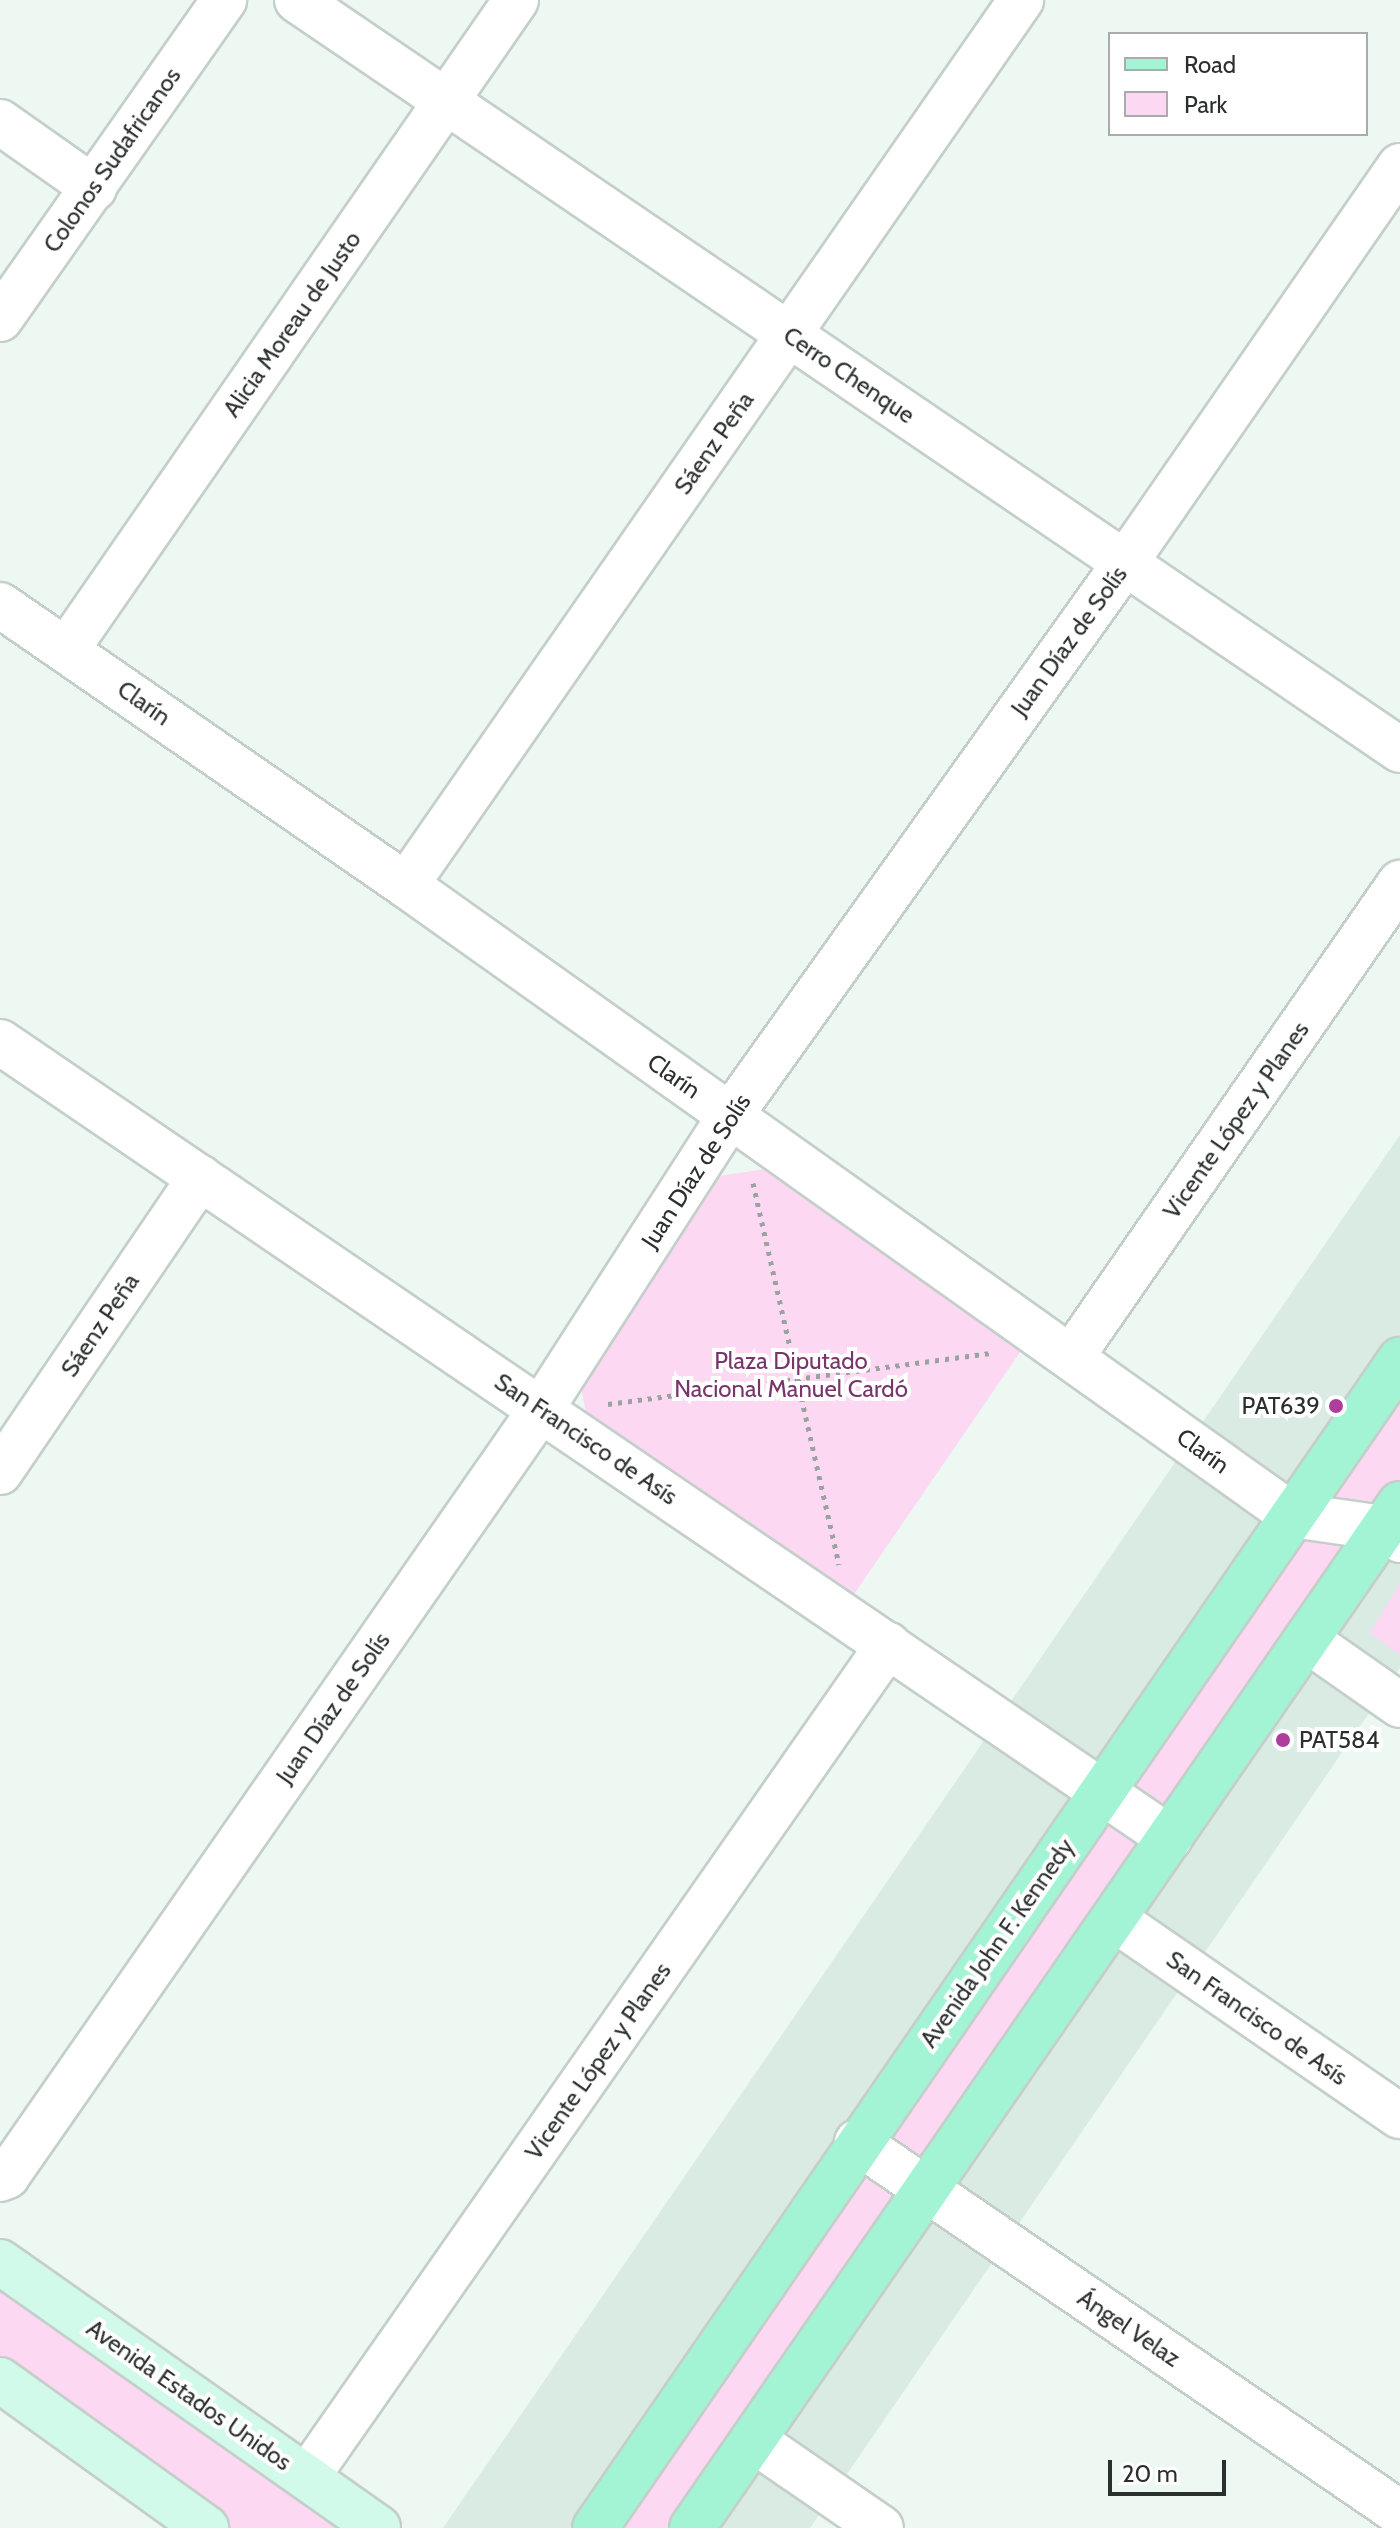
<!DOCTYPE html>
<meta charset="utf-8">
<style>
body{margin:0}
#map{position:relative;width:1400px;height:2528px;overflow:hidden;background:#edf8f3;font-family:Cabin,sans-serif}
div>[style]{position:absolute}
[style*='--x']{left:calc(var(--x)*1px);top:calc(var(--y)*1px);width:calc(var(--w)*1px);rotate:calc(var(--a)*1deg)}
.built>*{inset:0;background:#d9ebe2}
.green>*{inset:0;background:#fcd8f3}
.path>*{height:5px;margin-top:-2.5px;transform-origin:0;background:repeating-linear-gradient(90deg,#9ba3a0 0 4px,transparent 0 10px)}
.roads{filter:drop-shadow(2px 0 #c5cfca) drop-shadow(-2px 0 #c5cfca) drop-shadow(0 2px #c5cfca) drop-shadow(0 -2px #c5cfca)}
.minor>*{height:44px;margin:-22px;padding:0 22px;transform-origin:22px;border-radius:22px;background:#fff}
.tertiary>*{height:44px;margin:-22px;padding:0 22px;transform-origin:22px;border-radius:22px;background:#fff}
.secondary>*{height:44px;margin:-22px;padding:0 22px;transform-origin:22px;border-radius:22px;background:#d1faea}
.primary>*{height:44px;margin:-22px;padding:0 22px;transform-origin:22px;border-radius:22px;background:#a3f4d5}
.dots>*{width:22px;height:22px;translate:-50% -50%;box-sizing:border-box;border:4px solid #fff;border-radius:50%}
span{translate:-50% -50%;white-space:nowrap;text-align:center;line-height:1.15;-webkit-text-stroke:8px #fff;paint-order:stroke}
.street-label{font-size:24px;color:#2b2f2d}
.park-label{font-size:24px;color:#77356b}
.poi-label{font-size:24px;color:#2b2f2d}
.right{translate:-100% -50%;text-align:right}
.left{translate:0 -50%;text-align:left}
.legend{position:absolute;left:1108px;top:32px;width:260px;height:104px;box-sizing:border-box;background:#fff;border:2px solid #aaacab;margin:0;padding:10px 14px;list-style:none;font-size:24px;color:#2b2f2d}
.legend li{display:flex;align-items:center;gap:16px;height:40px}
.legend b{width:40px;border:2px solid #aaacab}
.scale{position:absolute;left:1108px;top:2460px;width:118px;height:36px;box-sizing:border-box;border:4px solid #2b2f2d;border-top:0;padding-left:10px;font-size:24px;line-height:28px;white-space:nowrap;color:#2b2f2d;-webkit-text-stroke:6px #fff;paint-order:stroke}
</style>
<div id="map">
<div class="built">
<i style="clip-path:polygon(1400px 1135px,1400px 1668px,810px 2528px,443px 2528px)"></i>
</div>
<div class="green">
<i style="clip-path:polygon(764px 1169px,1023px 1348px,848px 1603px,588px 1421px,581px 1389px,719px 1176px)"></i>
<i style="clip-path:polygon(1400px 1360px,1400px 1504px,692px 2528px,595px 2528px)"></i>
<i style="clip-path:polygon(1400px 1583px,1400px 1655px,1370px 1633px)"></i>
<i style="clip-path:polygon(0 2262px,378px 2528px,206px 2528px,0 2380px)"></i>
</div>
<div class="path">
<i style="--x:753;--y:1183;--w:391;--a:77.3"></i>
<i style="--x:608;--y:1404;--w:386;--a:-7.6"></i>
</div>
<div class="roads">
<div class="minor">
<i style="--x:0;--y:605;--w:493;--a:34.6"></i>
<i style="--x:406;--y:885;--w:1087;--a:35.42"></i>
<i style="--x:1292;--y:1515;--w:92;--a:8.1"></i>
<i style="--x:1383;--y:1528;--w:21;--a:35"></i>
<i style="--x:67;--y:649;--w:789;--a:-55.32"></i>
<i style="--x:406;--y:885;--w:1078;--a:-55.2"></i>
<i style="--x:0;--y:1042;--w:1415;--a:34.23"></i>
<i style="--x:1072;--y:1356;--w:576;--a:-55.26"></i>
<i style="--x:0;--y:1472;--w:356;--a:-55.8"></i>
<i style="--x:1114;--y:1919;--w:347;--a:34.6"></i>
<i style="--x:857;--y:2142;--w:658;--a:34.34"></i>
<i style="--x:0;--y:2179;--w:8;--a:-23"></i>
<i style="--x:7;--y:2176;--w:935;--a:-55.15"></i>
<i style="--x:541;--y:1409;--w:349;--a:-57.2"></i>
<i style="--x:730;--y:1116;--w:680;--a:-54.46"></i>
<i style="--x:1125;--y:563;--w:483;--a:-55.3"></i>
<i style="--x:753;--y:2440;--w:155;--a:34.5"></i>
<i style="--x:307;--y:2477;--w:1015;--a:-55.07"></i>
</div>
<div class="tertiary">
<i style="--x:297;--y:0;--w:1334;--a:34.21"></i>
<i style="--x:0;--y:122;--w:115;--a:35.1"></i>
<i style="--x:0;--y:319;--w:390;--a:-54.9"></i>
<i style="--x:1307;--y:1640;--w:113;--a:35"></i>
</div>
<div class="secondary">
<i style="--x:0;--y:2262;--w:462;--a:35.1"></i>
<i style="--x:0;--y:2380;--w:254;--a:35.7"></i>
</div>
<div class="primary">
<i style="--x:595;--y:2528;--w:1419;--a:-55.42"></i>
<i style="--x:692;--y:2528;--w:1245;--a:-55.34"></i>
</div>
</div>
<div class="dots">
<i style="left:1336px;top:1406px;background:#ae3e9b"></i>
<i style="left:1283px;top:1740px;background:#ae3e9b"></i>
</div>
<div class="street-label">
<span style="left:112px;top:160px;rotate:-55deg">Colonos Sudafricanos</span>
<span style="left:292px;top:324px;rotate:-55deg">Alicia Moreau de Justo</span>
<span style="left:849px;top:375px;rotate:34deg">Cerro Chenque</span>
<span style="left:714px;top:443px;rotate:-55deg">Sáenz Peña</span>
<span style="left:1069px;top:641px;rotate:-54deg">Juan Díaz de Solís</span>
<span style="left:144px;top:703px;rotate:35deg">Clarín</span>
<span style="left:674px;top:1076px;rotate:35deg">Clarín</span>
<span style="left:1236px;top:1120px;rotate:-55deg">Vicente López y Planes</span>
<span style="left:696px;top:1171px;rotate:-57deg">Juan Díaz de Solís</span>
<span style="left:100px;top:1325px;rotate:-56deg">Sáenz Peña</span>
<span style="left:586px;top:1439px;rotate:34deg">San Francisco de Asís</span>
<span style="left:1203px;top:1451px;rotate:36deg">Clarín</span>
<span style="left:333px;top:1708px;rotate:-55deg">Juan Díaz de Solís</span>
<span style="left:997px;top:1943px;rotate:-55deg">Avenida John F. Kennedy</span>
<span style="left:1257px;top:2018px;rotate:35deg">San Francisco de Asís</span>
<span style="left:598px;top:2061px;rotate:-55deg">Vicente López y Planes</span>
<span style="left:1129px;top:2328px;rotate:34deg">Ángel Velaz</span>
<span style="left:189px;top:2395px;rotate:35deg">Avenida Estados Unidos</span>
</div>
<div class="park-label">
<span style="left:791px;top:1375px">Plaza Diputado<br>Nacional Manuel Cardó</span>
</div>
<div class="poi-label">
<span class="right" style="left:1320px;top:1406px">PAT639</span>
<span class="left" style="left:1299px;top:1740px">PAT584</span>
</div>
<ul class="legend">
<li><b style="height:10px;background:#a3f4d5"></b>Road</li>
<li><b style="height:22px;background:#fcd8f3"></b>Park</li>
</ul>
<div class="scale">20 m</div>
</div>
